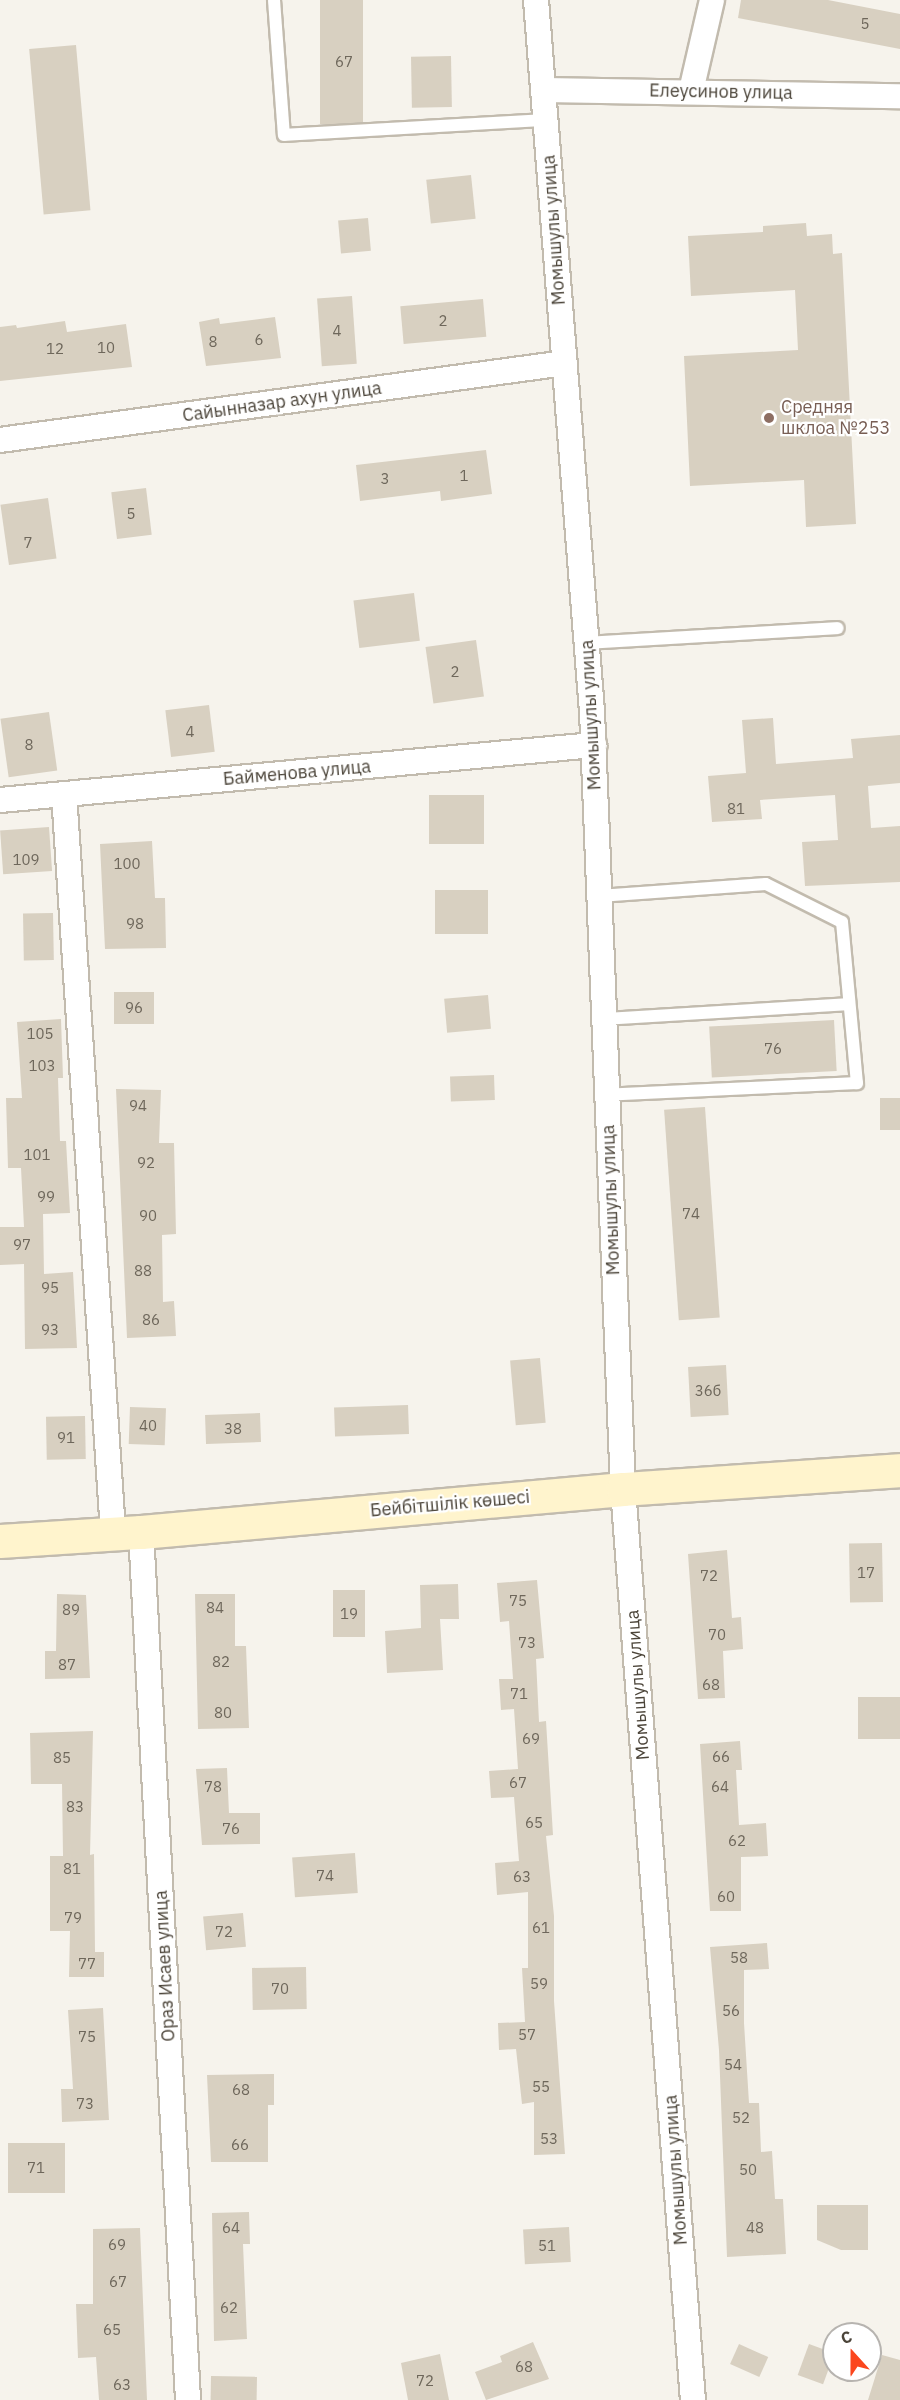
<!DOCTYPE html>
<meta charset="utf-8">
<style>
body{margin:0}
#map{position:relative;width:900px;height:2400px;overflow:hidden;background:#f6f3ec;font-family:"IBM Plex Sans",sans-serif}
div>[style]{position:absolute}
[style*='--x']{left:calc(var(--x)*1px);top:calc(var(--y)*1px);width:calc(var(--w)*1px);rotate:calc(var(--a)*1deg)}
.building>*{inset:0;background:#d8d0c1;transform-origin:0 0}
.roads{filter:drop-shadow(2px 0 #c2bbae) drop-shadow(-2px 0 #c2bbae) drop-shadow(0 2px #c2bbae) drop-shadow(0 -2px #c2bbae)}
.lane>*{height:12px;margin:-6px;padding:0 6px;transform-origin:6px;border-radius:6px;background:#fff}
.street>*{height:24px;margin:-12px;padding:0 12px;transform-origin:12px;border-radius:12px;background:#fff}
.secondary>*{height:33px;margin:-16.5px;padding:0 16.5px;transform-origin:16.5px;border-radius:16.5px;background:#fff4cd}
.dots>*{width:16px;height:16px;translate:-50% -50%;box-sizing:border-box;border:3px solid #fff;border-radius:50%}
span{translate:-50% -50%;white-space:nowrap;text-align:center;line-height:1.15;-webkit-text-stroke:4.5px #fff;paint-order:stroke}
.number-label{font-size:15px;color:#6e675b}
.number-label span{-webkit-text-stroke-width:0}
.street-label{font-size:18px;color:#4b4439}
.education-label{font-size:18px;color:#785e54}
.left{translate:0 -50%;text-align:left}
.north{position:absolute;left:822px;top:2322px;width:60px;height:60px;box-sizing:border-box;background:#fff;border:2px solid #b7b4b0;border-radius:50%;rotate:339deg;font-size:16px;font-weight:700;line-height:24px;text-align:center;color:#4b4439}
.north::after{content:'';display:block;margin:auto;width:21px;height:27px;background:#fb461d;clip-path:polygon(50% 0,100% 100%,50% 72%,0 100%)}
</style>
<div id="map">
<div class="building">
<i style="left:320px;top:0;width:43px;height:124px"></i>
<i style="clip-path:polygon(741px 0,828px 0,900px 14px,900px 49px,738px 18px)"></i>
<i style="left:76px;top:45px;width:166px;height:47px;rotate:85deg"></i>
<i style="left:451px;top:56px;width:51px;height:40px;rotate:89deg"></i>
<i style="left:471px;top:175px;width:44px;height:45px;rotate:84deg"></i>
<i style="left:368px;top:218px;width:33px;height:30px;rotate:85deg"></i>
<i style="clip-path:polygon(806px 223px,807px 236px,832px 234px,833px 254px,842px 253px,856px 524px,806px 527px,804px 480px,690px 486px,684px 356px,798px 350px,795px 290px,691px 296px,688px 236px,763px 232px,763px 226px)"></i>
<i style="left:352px;top:296px;width:68px;height:35px;rotate:86deg"></i>
<i style="left:483px;top:299px;width:38px;height:83px;rotate:85deg"></i>
<i style="clip-path:polygon(275px 317px,281px 358px,206px 366px,199px 322px,219px 318px,220px 324px)"></i>
<i style="clip-path:polygon(65px 321px,67px 332px,126px 324px,132px 367px,0 381px,0 327px,16px 325px,17px 328px)"></i>
<i style="clip-path:polygon(486px 450px,492px 494px,441px 501px,440px 491px,360px 501px,356px 465px)"></i>
<i style="left:146px;top:488px;width:47px;height:35px;rotate:83deg"></i>
<i style="left:48px;top:498px;width:61px;height:48px;rotate:82deg"></i>
<i style="left:414px;top:593px;width:48px;height:61px;rotate:83deg"></i>
<i style="left:476px;top:640px;width:57px;height:51px;rotate:82deg"></i>
<i style="left:209px;top:705px;width:47px;height:44px;rotate:83deg"></i>
<i style="left:49px;top:712px;width:59px;height:49px;rotate:82deg"></i>
<i style="clip-path:polygon(773px 718px,776px 764px,853px 758px,851px 739px,900px 735px,900px 783px,868px 786px,871px 828px,900px 826px,900px 882px,805px 886px,802px 842px,838px 840px,835px 795px,760px 800px,762px 819px,712px 822px,708px 776px,746px 773px,742px 720px)"></i>
<i style="left:429px;top:795px;width:55px;height:49px"></i>
<i style="left:49px;top:827px;width:44px;height:49px;rotate:86deg"></i>
<i style="clip-path:polygon(152px 841px,155px 898px,165px 898px,166px 948px,105px 949px,100px 844px)"></i>
<i style="left:435px;top:890px;width:53px;height:44px"></i>
<i style="left:53px;top:913px;width:47px;height:30px;rotate:89deg"></i>
<i style="left:114px;top:992px;width:40px;height:32px"></i>
<i style="left:488px;top:995px;width:34px;height:44px;rotate:85deg"></i>
<i style="clip-path:polygon(61px 1019px,63px 1078px,58px 1078px,60px 1141px,66px 1141px,70px 1213px,43px 1214px,44px 1274px,73px 1272px,77px 1348px,25px 1349px,24px 1264px,0 1265px,0 1227px,24px 1227px,21px 1168px,8px 1168px,6px 1098px,22px 1098px,17px 1022px)"></i>
<i style="left:834px;top:1020px;width:51px;height:125px;rotate:87deg"></i>
<i style="left:494px;top:1075px;width:25px;height:44px;rotate:88deg"></i>
<i style="clip-path:polygon(116px 1089px,161px 1090px,159px 1143px,174px 1143px,176px 1234px,162px 1235px,163px 1302px,174px 1301px,176px 1336px,127px 1338px)"></i>
<i style="left:900px;top:1098px;width:32px;height:20px;rotate:90deg"></i>
<i style="left:705px;top:1107px;width:211px;height:41px;rotate:86deg"></i>
<i style="left:540px;top:1358px;width:65px;height:30px;rotate:85deg"></i>
<i style="left:726px;top:1365px;width:50px;height:38px;rotate:87deg"></i>
<i style="left:408px;top:1405px;width:29px;height:74px;rotate:88deg"></i>
<i style="left:130px;top:1407px;width:36px;height:37px;rotate:2deg"></i>
<i style="left:260px;top:1413px;width:29px;height:55px;rotate:88deg"></i>
<i style="left:85px;top:1416px;width:43px;height:39px;rotate:89deg"></i>
<i style="left:882px;top:1543px;width:59px;height:33px;rotate:89deg"></i>
<i style="clip-path:polygon(727px 1550px,732px 1618px,741px 1617px,743px 1649px,723px 1651px,725px 1698px,698px 1699px,688px 1554px)"></i>
<i style="clip-path:polygon(537px 1580px,544px 1658px,536px 1659px,539px 1722px,546px 1721px,553px 1835px,546px 1836px,554px 1916px,554px 2001px,565px 2154px,534px 2155px,534px 2102px,522px 2104px,516px 2049px,499px 2050px,498px 2023px,525px 2022px,522px 1968px,528px 1968px,528px 1892px,497px 1895px,495px 1863px,519px 1861px,514px 1797px,491px 1798px,489px 1771px,518px 1769px,514px 1709px,501px 1710px,499px 1679px,513px 1679px,509px 1621px,500px 1622px,497px 1583px)"></i>
<i style="clip-path:polygon(458px 1584px,459px 1619px,440px 1619px,443px 1670px,387px 1673px,385px 1631px,421px 1628px,420px 1585px)"></i>
<i style="left:333px;top:1590px;width:32px;height:47px"></i>
<i style="clip-path:polygon(57px 1594px,86px 1595px,90px 1678px,45px 1679px,45px 1651px,56px 1651px)"></i>
<i style="clip-path:polygon(195px 1594px,235px 1594px,235px 1646px,246px 1646px,249px 1728px,198px 1729px)"></i>
<i style="left:900px;top:1697px;width:42px;height:42px;rotate:90deg"></i>
<i style="clip-path:polygon(93px 1731px,90px 1855px,94px 1854px,95px 1952px,104px 1952px,104px 1977px,69px 1977px,70px 1931px,50px 1931px,50px 1856px,63px 1856px,62px 1784px,31px 1784px,30px 1733px)"></i>
<i style="clip-path:polygon(740px 1741px,742px 1770px,736px 1770px,739px 1825px,766px 1823px,768px 1856px,741px 1857px,741px 1911px,710px 1911px,700px 1744px)"></i>
<i style="clip-path:polygon(227px 1768px,229px 1813px,260px 1813px,260px 1844px,202px 1845px,196px 1769px)"></i>
<i style="left:355px;top:1853px;width:40px;height:63px;rotate:86deg"></i>
<i style="left:243px;top:1913px;width:34px;height:40px;rotate:85deg"></i>
<i style="clip-path:polygon(767px 1943px,769px 1969px,744px 1970px,744px 2023px,749px 2103px,759px 2103px,761px 2152px,772px 2151px,775px 2199px,783px 2199px,786px 2254px,727px 2257px,719px 2050px,710px 1947px)"></i>
<i style="left:306px;top:1967px;width:42px;height:54px;rotate:89deg"></i>
<i style="clip-path:polygon(103px 2008px,109px 2120px,62px 2122px,61px 2089px,73px 2089px,68px 2010px)"></i>
<i style="clip-path:polygon(274px 2074px,274px 2105px,268px 2105px,268px 2162px,211px 2162px,207px 2075px)"></i>
<i style="left:8px;top:2143px;width:57px;height:50px"></i>
<i style="clip-path:polygon(817px 2205px,868px 2205px,868px 2250px,841px 2250px,817px 2240px)"></i>
<i style="clip-path:polygon(249px 2212px,250px 2244px,243px 2244px,247px 2339px,214px 2341px,212px 2213px)"></i>
<i style="left:569px;top:2227px;width:35px;height:46px;rotate:87deg"></i>
<i style="clip-path:polygon(140px 2228px,147px 2400px,99px 2400px,96px 2357px,78px 2358px,76px 2304px,93px 2304px,93px 2229px)"></i>
<i style="clip-path:polygon(533px 2342px,549px 2379px,486px 2400px,475px 2372px,502px 2362px,500px 2356px)"></i>
<i style="left:739px;top:2344px;width:32px;height:22px;rotate:24deg"></i>
<i style="left:809px;top:2344px;width:27px;height:33px;rotate:20deg"></i>
<i style="clip-path:polygon(440px 2354px,449px 2400px,408px 2400px,401px 2363px)"></i>
<i style="clip-path:polygon(882px 2355px,900px 2360px,900px 2400px,868px 2400px)"></i>
<i style="left:211px;top:2376px;width:46px;height:24px;rotate:1deg"></i>
</div>
<div class="roads">
<div class="lane">
<i style="--x:274;--y:0;--w:135;--a:85.8"></i>
<i style="--x:284;--y:135;--w:261;--a:-3.3"></i>
<i style="--x:587;--y:643;--w:251;--a:-3.4"></i>
<i style="--x:599;--y:896;--w:167;--a:-4.1"></i>
<i style="--x:766;--y:884;--w:85;--a:26.6"></i>
<i style="--x:842;--y:922;--w:162;--a:84.7"></i>
<i style="--x:857;--y:1083;--w:250;--a:177.3"></i>
<i style="--x:604;--y:1019;--w:245;--a:-3.5"></i>
</div>
<div class="street">
<i style="--x:536;--y:0;--w:713;--a:85.5"></i>
<i style="--x:592;--y:711;--w:779;--a:87.72"></i>
<i style="--x:623;--y:1489;--w:914;--a:85.61"></i>
<i style="--x:543;--y:90;--w:357;--a:1"></i>
<i style="--x:691;--y:91;--w:93;--a:-77"></i>
<i style="--x:0;--y:440;--w:570;--a:-7.76"></i>
<i style="--x:64;--y:794;--w:739;--a:86.2"></i>
<i style="--x:0;--y:800;--w:597;--a:-5.29"></i>
<i style="--x:141;--y:1532;--w:869;--a:86.9"></i>
</div>
<div class="secondary">
<i style="--x:0;--y:1541;--w:141;--a:-3.7"></i>
<i style="--x:141;--y:1532;--w:484;--a:-5.1"></i>
<i style="--x:623;--y:1489;--w:278;--a:-3.9"></i>
</div>
</div>
<div class="dots">
<i style="left:769px;top:418px;background:#8d6e63"></i>
</div>
<div class="number-label">
<span style="left:865px;top:24px">5</span>
<span style="left:344px;top:62px">67</span>
<span style="left:443px;top:321px">2</span>
<span style="left:337px;top:331px">4</span>
<span style="left:259px;top:340px">6</span>
<span style="left:213px;top:342px">8</span>
<span style="left:106px;top:348px">10</span>
<span style="left:55px;top:349px">12</span>
<span style="left:464px;top:476px">1</span>
<span style="left:385px;top:479px">3</span>
<span style="left:131px;top:514px">5</span>
<span style="left:28px;top:543px">7</span>
<span style="left:455px;top:672px">2</span>
<span style="left:190px;top:732px">4</span>
<span style="left:29px;top:745px">8</span>
<span style="left:736px;top:809px">81</span>
<span style="left:26px;top:860px">109</span>
<span style="left:127px;top:864px">100</span>
<span style="left:135px;top:924px">98</span>
<span style="left:134px;top:1008px">96</span>
<span style="left:40px;top:1034px">105</span>
<span style="left:773px;top:1049px">76</span>
<span style="left:42px;top:1066px">103</span>
<span style="left:138px;top:1106px">94</span>
<span style="left:37px;top:1155px">101</span>
<span style="left:146px;top:1163px">92</span>
<span style="left:46px;top:1197px">99</span>
<span style="left:691px;top:1214px">74</span>
<span style="left:148px;top:1216px">90</span>
<span style="left:22px;top:1245px">97</span>
<span style="left:143px;top:1271px">88</span>
<span style="left:50px;top:1288px">95</span>
<span style="left:151px;top:1320px">86</span>
<span style="left:50px;top:1330px">93</span>
<span style="left:708px;top:1391px">36б</span>
<span style="left:148px;top:1426px">40</span>
<span style="left:233px;top:1429px">38</span>
<span style="left:66px;top:1438px">91</span>
<span style="left:866px;top:1573px">17</span>
<span style="left:709px;top:1576px">72</span>
<span style="left:518px;top:1601px">75</span>
<span style="left:215px;top:1608px">84</span>
<span style="left:71px;top:1610px">89</span>
<span style="left:349px;top:1614px">19</span>
<span style="left:717px;top:1635px">70</span>
<span style="left:527px;top:1643px">73</span>
<span style="left:221px;top:1662px">82</span>
<span style="left:67px;top:1665px">87</span>
<span style="left:711px;top:1685px">68</span>
<span style="left:519px;top:1694px">71</span>
<span style="left:223px;top:1713px">80</span>
<span style="left:531px;top:1739px">69</span>
<span style="left:721px;top:1757px">66</span>
<span style="left:62px;top:1758px">85</span>
<span style="left:518px;top:1783px">67</span>
<span style="left:213px;top:1787px">78</span>
<span style="left:720px;top:1787px">64</span>
<span style="left:75px;top:1807px">83</span>
<span style="left:534px;top:1823px">65</span>
<span style="left:231px;top:1829px">76</span>
<span style="left:737px;top:1841px">62</span>
<span style="left:72px;top:1869px">81</span>
<span style="left:325px;top:1876px">74</span>
<span style="left:522px;top:1877px">63</span>
<span style="left:726px;top:1897px">60</span>
<span style="left:73px;top:1918px">79</span>
<span style="left:541px;top:1928px">61</span>
<span style="left:224px;top:1932px">72</span>
<span style="left:739px;top:1958px">58</span>
<span style="left:87px;top:1964px">77</span>
<span style="left:539px;top:1984px">59</span>
<span style="left:280px;top:1989px">70</span>
<span style="left:731px;top:2011px">56</span>
<span style="left:527px;top:2035px">57</span>
<span style="left:87px;top:2037px">75</span>
<span style="left:733px;top:2065px">54</span>
<span style="left:541px;top:2087px">55</span>
<span style="left:241px;top:2090px">68</span>
<span style="left:85px;top:2104px">73</span>
<span style="left:741px;top:2118px">52</span>
<span style="left:549px;top:2139px">53</span>
<span style="left:240px;top:2145px">66</span>
<span style="left:36px;top:2168px">71</span>
<span style="left:748px;top:2170px">50</span>
<span style="left:231px;top:2228px">64</span>
<span style="left:755px;top:2228px">48</span>
<span style="left:117px;top:2245px">69</span>
<span style="left:547px;top:2246px">51</span>
<span style="left:118px;top:2282px">67</span>
<span style="left:229px;top:2308px">62</span>
<span style="left:112px;top:2330px">65</span>
<span style="left:524px;top:2367px">68</span>
<span style="left:425px;top:2381px">72</span>
<span style="left:122px;top:2385px">63</span>
</div>
<div class="street-label">
<span style="left:721px;top:92px;rotate:1deg">Елеусинов улица</span>
<span style="left:554px;top:230px;rotate:-94deg">Момышулы улица</span>
<span style="left:282px;top:402px;rotate:-8deg">Сайынназар ахун улица</span>
<span style="left:591px;top:715px;rotate:-93deg">Момышулы улица</span>
<span style="left:297px;top:773px;rotate:-5deg">Байменова улица</span>
<span style="left:611px;top:1200px;rotate:-92deg">Момышулы улица</span>
<span style="left:450px;top:1504px;rotate:-5deg">Бейбітшілік көшесі</span>
<span style="left:638px;top:1685px;rotate:-94deg">Момышулы улица</span>
<span style="left:165px;top:1966px;rotate:-93deg">Ораз Исаев улица</span>
<span style="left:676px;top:2170px;rotate:-94deg">Момышулы улица</span>
</div>
<div class="education-label">
<span class="left" style="left:781px;top:418px">Средняя<br>шклоа №253</span>
</div>
<div class="north">С</div>
</div>
